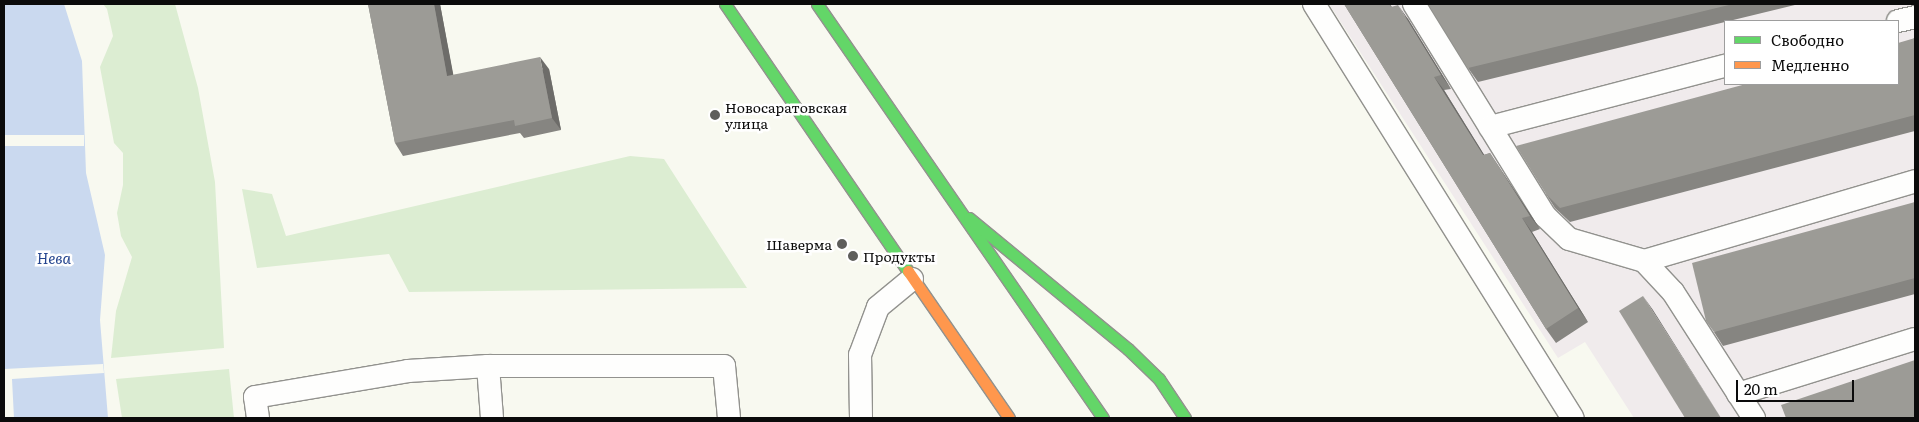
<!DOCTYPE html>
<meta charset="utf-8">
<style>
body{margin:0}
#map{position:relative;width:1919px;height:422px;overflow:hidden;background:#f8f9f0;font-family:Literata,serif}
div>[style]{position:absolute}
[style*='--x']{left:calc(var(--x)*1px);top:calc(var(--y)*1px);width:calc(var(--w)*1px);rotate:calc(var(--a)*1deg)}
.industrial>*{inset:0;background:#f0ebec}
.green>*{inset:0;background:#dcedd2}
.water>*{inset:0;background:#cad9ef}
.pier>*{inset:0;background:#f8f9f0;transform-origin:0 0}
.roads{filter:drop-shadow(1px 0 #92928e) drop-shadow(-1px 0 #92928e) drop-shadow(0 1px #92928e) drop-shadow(0 -1px #92928e)}
.lane>*{height:22px;margin:-11px;padding:0 11px;transform-origin:11px;border-radius:11px;background:#fefefd}
.fast>*{height:11px;margin:-5.5px;padding:0 5.5px;transform-origin:5.5px;border-radius:5.5px;background:#63d668}
.slow>*{height:11px;margin:-5.5px;padding:0 5.5px;transform-origin:5.5px;border-radius:5.5px;background:#ff974d}
.wall>*{inset:0;background:#868581}
.shaded-wall>*{inset:0;background:#6d6c69}
.building>*{inset:0;background:#9c9b96}
.dots>*{width:14px;height:14px;translate:-50% -50%;box-sizing:border-box;border:2px solid #fff;border-radius:50%}
span{translate:-50% -50%;white-space:nowrap;text-align:center;line-height:1.15;-webkit-text-stroke:5px #fff;paint-order:stroke}
.poi-label{font-size:14px;color:#0b0b0b}
.left{translate:0 -50%;text-align:left}
.right{translate:-100% -50%;text-align:right}
.water-label{font-size:15px;color:#24448e;font-style:italic}
.frame{position:absolute;inset:0;border:5px solid #0b0b0b;pointer-events:none}
.legend{position:absolute;left:1724px;top:20px;width:175px;height:65px;box-sizing:border-box;background:#fff;border:1px solid #9d9d9d;margin:0;padding:6px 9px;list-style:none;font-size:15px;color:#0b0b0b}
.legend li{display:flex;align-items:center;gap:10px;height:25px}
.legend b{width:25px;border:1px solid #9d9d9d}
.scale{position:absolute;left:1736px;top:380px;width:118px;height:22px;box-sizing:border-box;border:2px solid #0b0b0b;border-top:0;padding-left:6px;font-size:15px;line-height:18px;white-space:nowrap;color:#0b0b0b;-webkit-text-stroke:4px #fff;paint-order:stroke}
</style>
<div id="map">
<div class="industrial">
<i style="clip-path:polygon(evenodd,1329px 4px,1915px 4px,1915px 418px,1634px 418px,1585px 342px,1558px 358px,1329px 4px,1725px 21px,1898px 21px,1898px 84px,1725px 84px,1725px 21px)"></i>
</div>
<div class="green">
<i style="clip-path:polygon(103px 4px,175px 4px,198px 88px,215px 182px,224px 348px,111px 358px,116px 311px,132px 257px,121px 236px,117px 213px,123px 185px,123px 153px,114px 143px,100px 67px,113px 36px,107px 9px)"></i>
<i style="clip-path:polygon(630px 156px,664px 159px,747px 288px,409px 292px,389px 254px,257px 268px,242px 189px,272px 194px,286px 236px)"></i>
<i style="clip-path:polygon(229px 369px,234px 418px,122px 418px,116px 379px)"></i>
</div>
<div class="water">
<i style="clip-path:polygon(4px 4px,64px 4px,82px 61px,86px 173px,105px 255px,100px 320px,108px 418px,4px 418px)"></i>
</div>
<div class="pier">
<i style="left:84px;top:135px;width:11px;height:81px;rotate:90deg"></i>
<i style="clip-path:polygon(103px 364px,104px 373px,12px 379px,14px 418px,4px 418px,4px 369px)"></i>
</div>
<div class="roads">
<div class="lane">
<i style="--x:1314;--y:4;--w:488;--a:58"></i>
<i style="--x:1414;--y:4;--w:249;--a:58.3"></i>
<i style="--x:1545;--y:216;--w:33;--a:44"></i>
<i style="--x:1569;--y:239;--w:78;--a:16.3"></i>
<i style="--x:1644;--y:261;--w:42;--a:46.9"></i>
<i style="--x:1673;--y:292;--w:150;--a:57.3"></i>
<i style="--x:1898;--y:21;--w:17;--a:-13"></i>
<i style="--x:1490;--y:127;--w:243;--a:-14.6"></i>
<i style="--x:1644;--y:261;--w:283;--a:-16.4"></i>
<i style="--x:488;--y:366;--w:52;--a:85.6"></i>
<i style="--x:1738;--y:394;--w:185;--a:-17.3"></i>
<i style="--x:258;--y:418;--w:21;--a:-98"></i>
<i style="--x:255;--y:397;--w:155;--a:-9.6"></i>
<i style="--x:408;--y:371;--w:80;--a:-3.6"></i>
<i style="--x:488;--y:366;--w:236;--a:0"></i>
<i style="--x:724;--y:366;--w:52;--a:84.5"></i>
<i style="--x:861;--y:418;--w:63;--a:-90.9"></i>
<i style="--x:860;--y:355;--w:51;--a:-69.4"></i>
<i style="--x:878;--y:307;--w:44;--a:-39.5"></i>
</div>
<div class="fast">
<i style="--x:725;--y:4;--w:324;--a:55.6"></i>
<i style="--x:817;--y:4;--w:503;--a:55.36"></i>
<i style="--x:969;--y:218;--w:206;--a:39.5"></i>
<i style="--x:1128;--y:349;--w:43;--a:44.1"></i>
<i style="--x:1159;--y:379;--w:47;--a:56.3"></i>
</div>
<div class="slow">
<i style="--x:908;--y:271;--w:178;--a:55.5"></i>
</div>
</div>
<div class="wall">
<i style="clip-path:polygon(368px 4px,440px 4px,453px 75px,549px 69px,561px 130px,524px 138px,520px 133px,403px 156px,395px 143px)"></i>
<i style="clip-path:polygon(1344px 4px,1390px 4px,1392px 7px,1408px 19px,1451px 89px,1444px 90px,1484px 155px,1490px 153px,1540px 229px,1532px 232px,1588px 322px,1556px 343px,1546px 329px)"></i>
<i style="clip-path:polygon(1428px 4px,1799px 4px,1478px 82px,1468px 68px)"></i>
<i style="clip-path:polygon(1915px 38px,1915px 131px,1570px 222px,1555px 208px,1546px 194px)"></i>
<i style="clip-path:polygon(1915px 202px,1915px 294px,1723px 346px,1714px 332px)"></i>
</div>
<div class="shaded-wall">
<i style="clip-path:polygon(434px 4px,440px 4px,456px 89px,447px 76px)"></i>
<i style="clip-path:polygon(1398px 5px,1408px 19px,1451px 89px,1441px 75px)"></i>
<i style="clip-path:polygon(540px 57px,549px 69px,561px 130px,552px 118px)"></i>
<i style="clip-path:polygon(1434px 77px,1444px 90px,1493px 169px,1483px 155px)"></i>
<i style="clip-path:polygon(1490px 153px,1499px 167px,1540px 229px,1530px 216px)"></i>
<i style="clip-path:polygon(1522px 218px,1532px 232px,1588px 322px,1578px 308px)"></i>
<i style="clip-path:polygon(1643px 296px,1653px 310px,1721px 418px)"></i>
</div>
<div class="building">
<i style="clip-path:polygon(368px 4px,434px 4px,447px 76px,540px 57px,552px 118px,515px 126px,514px 120px,395px 143px)"></i>
<i style="clip-path:polygon(1344px 4px,1389px 4px,1391px 7px,1398px 5px,1441px 75px,1434px 77px,1483px 155px,1490px 153px,1530px 216px,1522px 218px,1578px 308px,1546px 329px)"></i>
<i style="clip-path:polygon(1428px 4px,1733px 4px,1468px 68px)"></i>
<i style="clip-path:polygon(1915px 38px,1915px 115px,1560px 208px,1546px 194px,1516px 146px,1746px 84px,1898px 84px,1898px 43px)"></i>
<i style="clip-path:polygon(1915px 202px,1915px 278px,1714px 332px,1706px 321px,1692px 263px)"></i>
<i style="clip-path:polygon(1643px 296px,1721px 418px,1685px 418px,1619px 311px)"></i>
<i style="clip-path:polygon(1915px 360px,1915px 418px,1786px 418px,1781px 405px)"></i>
</div>
<div class="dots">
<i style="left:715px;top:115px;background:#5e5e5b"></i>
<i style="left:842px;top:244px;background:#5e5e5b"></i>
<i style="left:853px;top:256px;background:#5e5e5b"></i>
</div>
<div class="poi-label">
<span class="left" style="left:725px;top:115px">Новосаратовская<br>улица</span>
<span class="right" style="left:832px;top:244px">Шаверма</span>
<span class="left" style="left:863px;top:256px">Продукты</span>
</div>
<div class="water-label">
<span style="left:54px;top:258px">Нева</span>
</div>
<div class="frame"></div>
<ul class="legend">
<li><b style="height:6px;background:#63d668"></b>Свободно</li>
<li><b style="height:6px;background:#ff974d"></b>Медленно</li>
</ul>
<div class="scale">20 m</div>
</div>
